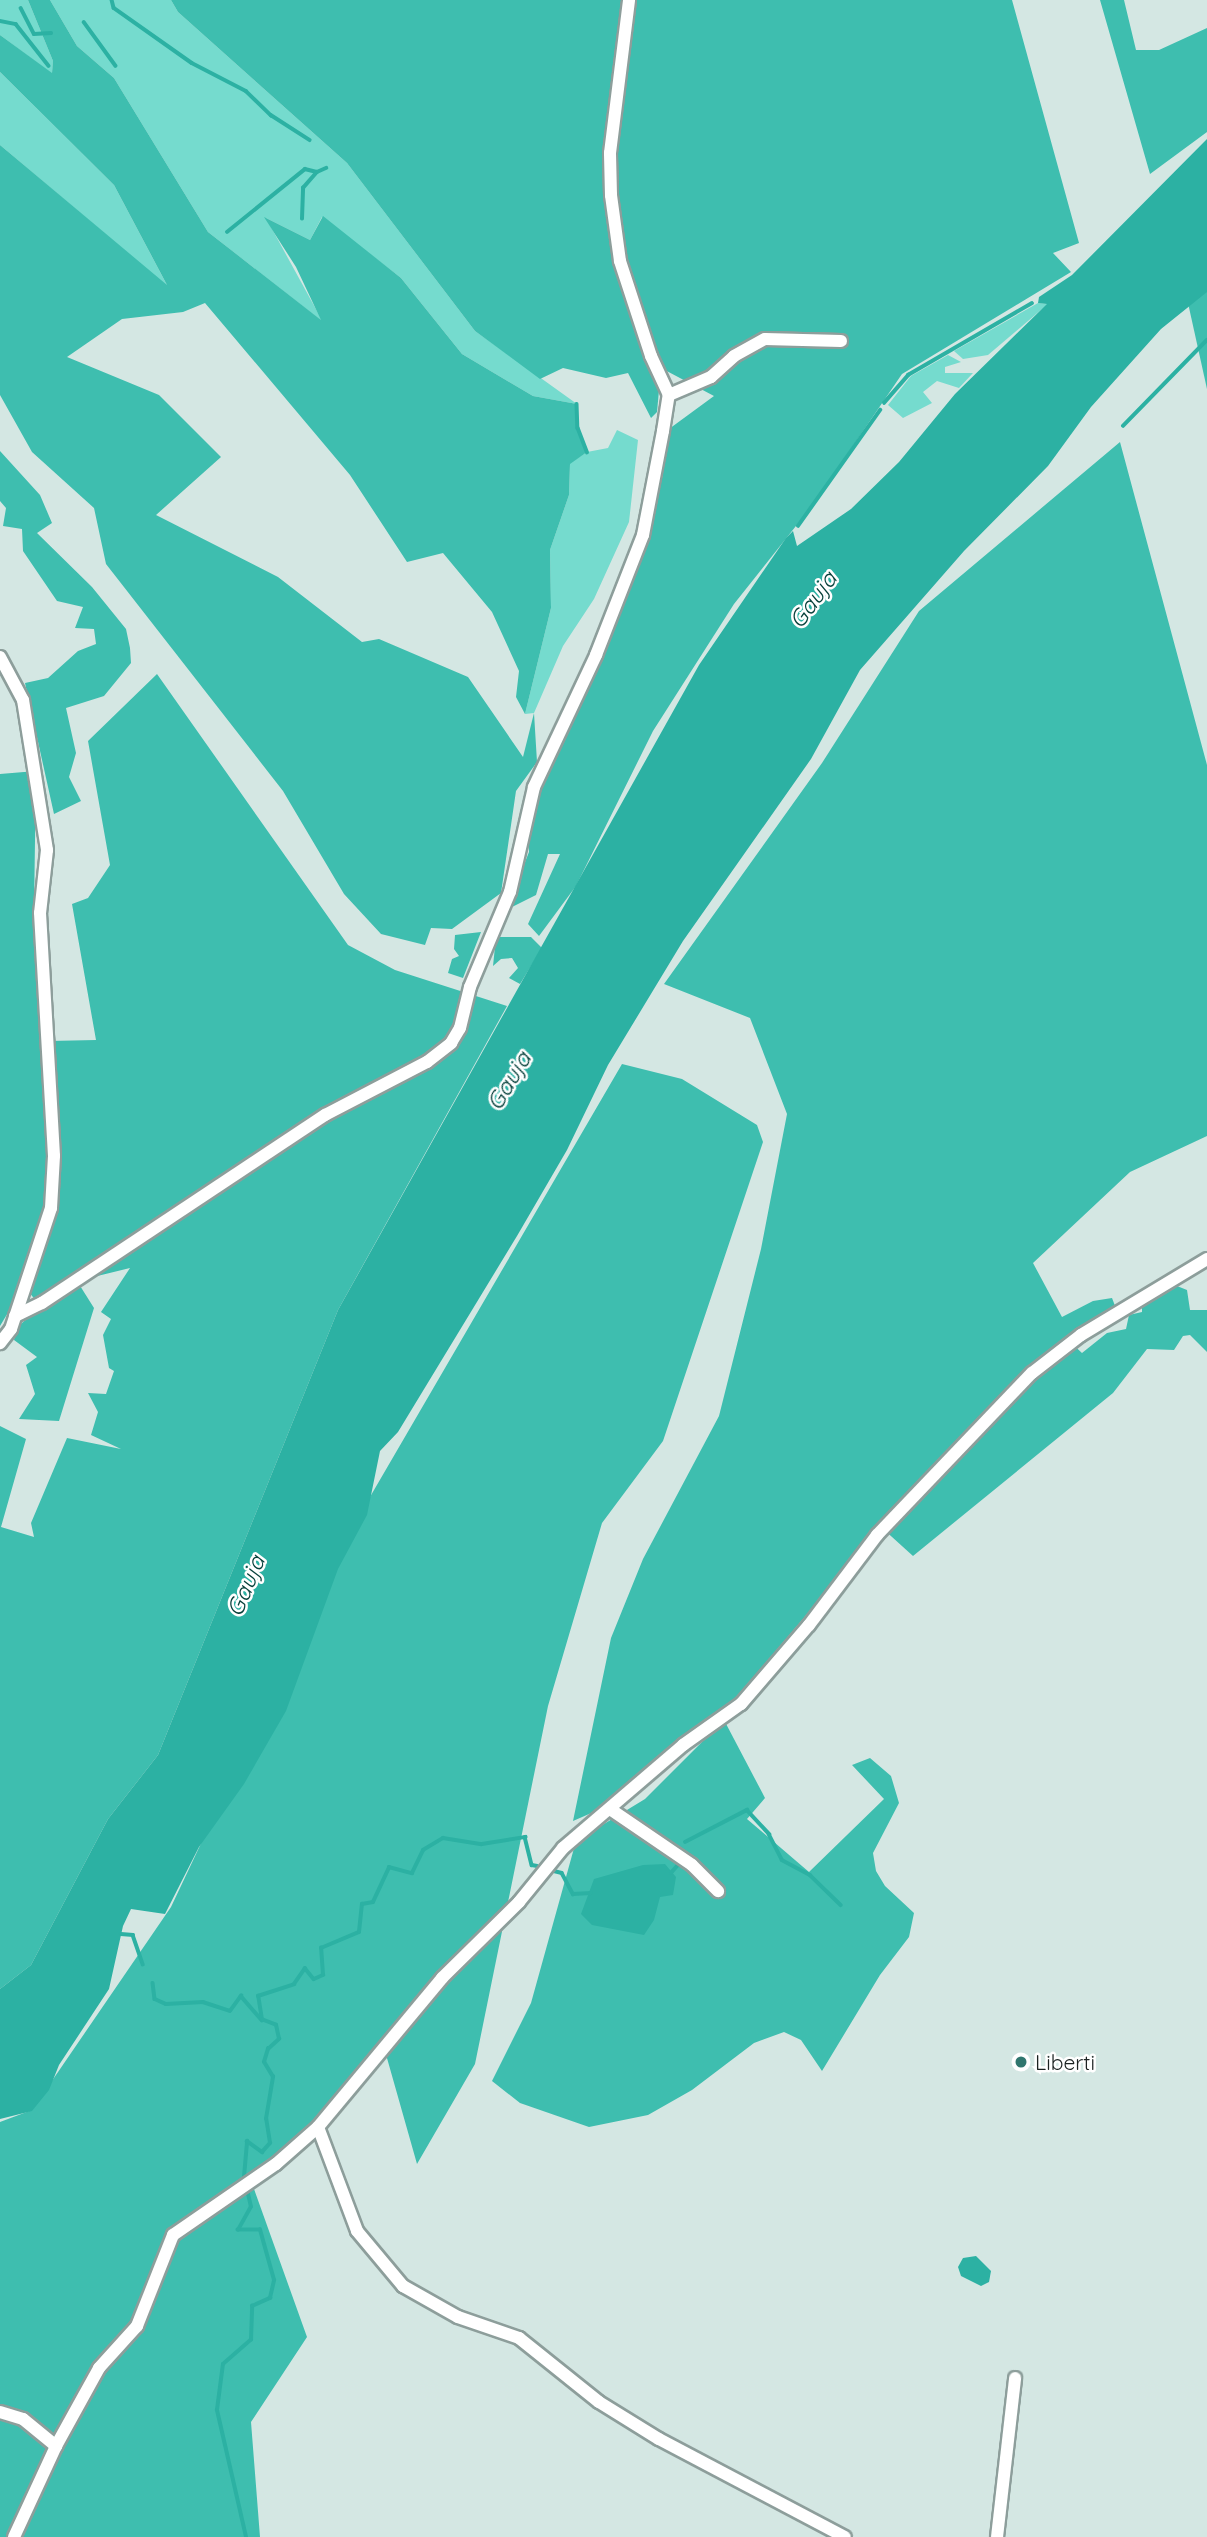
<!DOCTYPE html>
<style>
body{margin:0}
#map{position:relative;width:1207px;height:2537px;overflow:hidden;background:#d4e7e3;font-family:Quicksand,sans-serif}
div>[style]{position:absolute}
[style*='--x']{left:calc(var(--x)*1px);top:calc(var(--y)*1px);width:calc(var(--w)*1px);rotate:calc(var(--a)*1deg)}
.green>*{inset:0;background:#75dbce}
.forest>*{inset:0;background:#3ebeaf}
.water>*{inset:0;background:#2cb1a3}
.stream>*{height:3.5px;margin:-1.75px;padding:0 1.75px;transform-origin:1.75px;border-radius:1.75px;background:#2cb1a3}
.roads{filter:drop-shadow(2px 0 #8d9e9b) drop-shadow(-2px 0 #8d9e9b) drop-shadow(0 2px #8d9e9b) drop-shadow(0 -2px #8d9e9b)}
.street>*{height:12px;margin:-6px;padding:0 6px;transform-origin:6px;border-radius:6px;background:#fff}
.dots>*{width:19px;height:19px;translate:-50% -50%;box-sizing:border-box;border:4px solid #fff;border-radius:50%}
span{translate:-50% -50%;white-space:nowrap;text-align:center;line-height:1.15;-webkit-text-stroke:5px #fff;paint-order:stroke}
.poi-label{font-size:21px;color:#1b2120}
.left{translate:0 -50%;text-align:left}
.water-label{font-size:23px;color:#08423c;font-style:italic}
</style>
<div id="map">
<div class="green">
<i style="clip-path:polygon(0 0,28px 0,53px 61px,52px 74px,0 35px)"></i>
<i style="clip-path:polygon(50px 0,171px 0,178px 12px,347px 163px,475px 331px,577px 404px,533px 396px,462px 354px,401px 278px,322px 217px,310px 240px,266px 218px,323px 322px,208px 232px,114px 78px,77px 46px)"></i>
<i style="clip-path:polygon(0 72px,114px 185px,168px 287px,0 145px)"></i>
<i style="clip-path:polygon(1038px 303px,1048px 304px,988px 355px,963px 359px,954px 351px)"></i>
<i style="clip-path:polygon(948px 355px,961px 362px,945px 367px,945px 373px,973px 373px,959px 388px,937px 381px,923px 392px,932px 403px,903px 418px,888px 405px,911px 376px)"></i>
<i style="clip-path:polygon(617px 430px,638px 440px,629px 522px,594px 599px,563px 646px,534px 713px,525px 714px,551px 608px,550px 550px,569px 495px,570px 463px,587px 452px,608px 448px)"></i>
</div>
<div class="forest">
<i style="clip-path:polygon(28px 0,50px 0,77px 46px,114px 78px,208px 232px,321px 320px,296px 267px,264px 217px,310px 240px,323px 216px,401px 278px,462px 354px,533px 396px,577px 404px,578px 428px,587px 452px,570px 464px,569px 495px,550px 550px,551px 608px,525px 714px,516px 697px,519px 671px,492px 612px,443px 553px,407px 562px,350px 475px,205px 303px,183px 312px,122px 319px,67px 357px,159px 395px,221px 457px,156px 515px,278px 577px,362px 642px,379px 639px,468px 677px,523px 757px,534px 713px,537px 762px,516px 791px,501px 893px,452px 929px,431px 928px,425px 945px,381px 934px,344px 894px,283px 791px,106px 564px,94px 508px,32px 452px,0 395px,0 145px,167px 285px,114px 185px,0 72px,0 35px,52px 73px,53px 61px)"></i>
<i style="clip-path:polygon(171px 0,1012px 0,1079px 243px,1053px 253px,1071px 272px,902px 374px,811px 507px,734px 604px,653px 731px,576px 886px,539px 936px,528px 924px,560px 854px,548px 854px,536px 895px,506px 910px,529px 852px,526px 805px,633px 578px,662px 478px,669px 429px,714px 396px,661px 368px,657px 412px,651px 418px,628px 373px,606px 378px,563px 368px,540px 379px,475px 331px,347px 163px,178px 12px)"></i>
<i style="clip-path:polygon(1100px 0,1124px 0,1136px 50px,1159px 50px,1207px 28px,1207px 132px,1150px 174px)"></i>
<i style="clip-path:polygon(1207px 290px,1207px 389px,1188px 303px)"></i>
<i style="clip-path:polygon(1120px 442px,1207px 765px,1207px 1136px,1130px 1172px,1033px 1263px,1062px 1317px,1093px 1301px,1112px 1298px,1117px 1311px,1067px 1339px,1082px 1353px,1107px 1333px,1126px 1329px,1129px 1315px,1142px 1312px,1142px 1305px,1177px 1286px,1187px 1290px,1190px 1310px,1207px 1310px,1207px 1352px,1190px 1335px,1183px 1336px,1174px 1350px,1147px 1349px,1113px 1393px,913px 1556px,881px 1527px,736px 1698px,612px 1804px,573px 1821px,611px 1638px,643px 1559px,719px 1416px,761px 1249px,787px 1114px,750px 1018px,664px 984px,822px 763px,919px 611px)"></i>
<i style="clip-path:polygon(0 451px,40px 495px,52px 523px,37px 533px,92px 587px,126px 629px,130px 648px,131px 663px,104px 696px,66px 708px,76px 753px,69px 777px,81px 801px,54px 814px,25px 683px,48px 678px,78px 651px,96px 644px,94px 629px,75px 628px,83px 607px,57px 601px,23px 551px,22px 529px,3px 526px,6px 508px,0 501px)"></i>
<i style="clip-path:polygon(157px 674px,348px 945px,395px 970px,507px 1006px,338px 1310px,158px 1755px,108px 1819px,31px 1965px,0 1989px,0 1426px,26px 1439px,1px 1527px,34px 1537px,31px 1523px,67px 1438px,121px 1449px,91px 1435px,98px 1412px,88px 1393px,106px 1394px,114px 1371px,109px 1368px,103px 1335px,111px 1319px,101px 1312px,130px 1268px,77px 1281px,94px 1308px,59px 1421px,19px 1419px,35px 1394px,26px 1365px,37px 1357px,14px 1340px,16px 1328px,41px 1307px,24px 1286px,0 1326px,0 774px,36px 771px,34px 910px,49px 1041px,96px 1040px,72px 904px,88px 898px,110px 865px,88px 741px)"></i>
<i style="clip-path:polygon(481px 932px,463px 978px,448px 973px,452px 959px,459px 956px,454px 949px,455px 935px)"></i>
<i style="clip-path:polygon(496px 937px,531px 937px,542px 948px,520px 984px,509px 978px,518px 968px,512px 958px,501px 959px,493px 966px)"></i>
<i style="clip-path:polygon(622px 1064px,682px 1079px,757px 1125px,763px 1142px,663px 1441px,602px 1523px,548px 1706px,475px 2064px,417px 2164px,383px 2044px,254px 2189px,307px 2337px,251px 2422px,260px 2537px,0 2537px,0 2122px,32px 2110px,171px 1907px,342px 1545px)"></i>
<i style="clip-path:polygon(724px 1720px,765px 1798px,747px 1819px,809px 1872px,884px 1799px,852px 1765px,870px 1758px,891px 1776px,899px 1803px,873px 1853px,876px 1871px,885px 1886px,914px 1913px,909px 1937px,880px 1975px,822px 2071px,801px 2040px,784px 2032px,754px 2043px,692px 2090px,648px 2115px,589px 2127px,520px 2103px,492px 2081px,531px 2003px,576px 1841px,645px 1799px)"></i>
</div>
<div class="water">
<i style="clip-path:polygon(1207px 139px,1207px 292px,1161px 329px,1091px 407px,1048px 466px,964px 551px,860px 670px,811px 759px,683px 941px,608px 1065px,567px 1150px,517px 1236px,398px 1432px,380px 1451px,367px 1515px,338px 1569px,286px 1711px,244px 1784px,199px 1847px,165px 1914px,131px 1909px,123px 1926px,109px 1989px,59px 2065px,49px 2090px,32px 2111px,0 2119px,0 1989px,31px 1965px,108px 1819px,158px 1755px,338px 1310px,699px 665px,786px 538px,793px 531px,797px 546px,851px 509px,899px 462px,955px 394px,1047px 304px,1038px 303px,1039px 297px,1072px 275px)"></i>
<i style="clip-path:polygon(665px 1864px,676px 1877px,673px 1895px,660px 1897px,654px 1920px,644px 1935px,592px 1925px,581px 1914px,594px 1879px,643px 1865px)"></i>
<i style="clip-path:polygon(976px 2256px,991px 2271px,989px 2282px,981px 2286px,961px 2276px,958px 2267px,963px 2258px)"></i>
</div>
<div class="stream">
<i style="--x:112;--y:0;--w:8;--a:76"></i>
<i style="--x:114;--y:8;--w:95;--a:35.2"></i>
<i style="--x:192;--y:63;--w:61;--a:27.4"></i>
<i style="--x:246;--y:91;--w:35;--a:44"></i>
<i style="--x:271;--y:115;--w:46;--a:32.7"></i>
<i style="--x:21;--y:8;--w:29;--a:63"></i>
<i style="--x:0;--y:21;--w:16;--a:11"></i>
<i style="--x:16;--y:24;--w:53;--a:51.8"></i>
<i style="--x:84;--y:22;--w:54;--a:54"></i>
<i style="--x:34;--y:34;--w:17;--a:-3"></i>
<i style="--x:302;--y:219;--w:31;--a:-88"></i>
<i style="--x:303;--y:188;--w:21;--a:-49"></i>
<i style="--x:227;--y:232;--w:100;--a:-38.9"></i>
<i style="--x:305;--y:169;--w:12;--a:14"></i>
<i style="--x:317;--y:172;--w:10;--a:-24"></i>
<i style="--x:884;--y:403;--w:37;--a:-49"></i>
<i style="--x:908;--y:375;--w:143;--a:-30.1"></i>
<i style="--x:577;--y:404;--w:24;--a:88"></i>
<i style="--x:578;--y:428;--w:26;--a:69"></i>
<i style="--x:1123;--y:426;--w:120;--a:-45.7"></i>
<i style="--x:798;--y:526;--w:142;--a:-54.7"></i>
<i style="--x:685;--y:1842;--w:70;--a:-27.3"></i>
<i style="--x:747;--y:1810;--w:33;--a:47"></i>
<i style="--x:769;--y:1834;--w:29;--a:63"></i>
<i style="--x:782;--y:1860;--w:32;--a:28"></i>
<i style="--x:810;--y:1875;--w:43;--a:44.1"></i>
<i style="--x:550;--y:1870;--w:12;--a:14"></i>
<i style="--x:562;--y:1873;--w:24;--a:62"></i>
<i style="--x:573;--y:1894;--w:18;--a:-3"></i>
<i style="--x:671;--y:1873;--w:9;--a:-49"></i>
<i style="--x:121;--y:1934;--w:12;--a:5"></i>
<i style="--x:133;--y:1935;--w:31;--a:71"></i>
<i style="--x:153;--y:1983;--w:16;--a:83"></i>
<i style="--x:155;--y:1999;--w:12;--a:24"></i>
<i style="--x:166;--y:2004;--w:37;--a:-3"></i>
<i style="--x:203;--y:2002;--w:28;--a:18"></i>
<i style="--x:230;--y:2011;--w:19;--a:-54"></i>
<i style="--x:241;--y:1996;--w:32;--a:49"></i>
<i style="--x:262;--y:2020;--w:24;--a:-99"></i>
<i style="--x:258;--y:1996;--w:38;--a:-18"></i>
<i style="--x:294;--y:1984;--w:19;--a:-55"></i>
<i style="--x:305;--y:1968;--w:14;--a:51"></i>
<i style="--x:314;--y:1979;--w:10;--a:-24"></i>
<i style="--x:323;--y:1975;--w:27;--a:-94"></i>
<i style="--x:321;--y:1948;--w:41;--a:-22.8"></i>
<i style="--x:359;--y:1932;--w:28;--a:-84"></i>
<i style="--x:362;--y:1904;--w:11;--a:-10"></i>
<i style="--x:373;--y:1902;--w:38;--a:-65"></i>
<i style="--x:389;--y:1867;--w:24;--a:15"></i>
<i style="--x:412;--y:1873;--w:25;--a:-64"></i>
<i style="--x:423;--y:1850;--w:23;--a:-31"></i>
<i style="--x:443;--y:1838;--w:39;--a:9"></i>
<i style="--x:482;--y:1844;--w:44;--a:-9.2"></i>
<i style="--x:525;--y:1837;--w:29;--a:76"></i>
<i style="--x:532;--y:1865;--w:5;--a:11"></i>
<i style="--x:244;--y:2177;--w:36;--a:-85"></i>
<i style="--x:247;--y:2141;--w:19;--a:36"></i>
<i style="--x:262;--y:2152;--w:12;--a:-48"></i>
<i style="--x:270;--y:2143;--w:24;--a:-99"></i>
<i style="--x:266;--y:2119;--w:43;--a:-80.5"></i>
<i style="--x:273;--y:2077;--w:17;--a:-121"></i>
<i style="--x:264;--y:2062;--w:14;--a:-73"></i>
<i style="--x:268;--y:2049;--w:15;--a:-42"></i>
<i style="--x:279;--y:2039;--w:14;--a:-102"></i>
<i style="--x:276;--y:2025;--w:14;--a:-159"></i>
<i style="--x:246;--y:2537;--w:130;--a:-102.9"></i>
<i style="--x:217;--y:2410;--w:46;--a:-82.6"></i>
<i style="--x:223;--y:2364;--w:37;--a:-41"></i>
<i style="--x:251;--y:2340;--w:34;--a:-88"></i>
<i style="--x:252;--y:2306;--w:20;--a:-24"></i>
<i style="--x:270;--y:2298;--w:18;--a:-77"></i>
<i style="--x:274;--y:2280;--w:52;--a:-105.6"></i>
<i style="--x:260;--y:2230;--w:22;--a:180"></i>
<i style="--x:238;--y:2230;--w:26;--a:-61"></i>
<i style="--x:251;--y:2207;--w:17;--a:-103"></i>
</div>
<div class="roads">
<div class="street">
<i style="--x:669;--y:395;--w:46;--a:-23.2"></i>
<i style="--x:711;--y:377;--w:31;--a:-42"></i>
<i style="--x:734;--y:356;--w:35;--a:-29"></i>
<i style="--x:765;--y:339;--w:76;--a:1.5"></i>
<i style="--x:0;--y:657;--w:49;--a:61.9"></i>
<i style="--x:23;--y:700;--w:152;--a:80.9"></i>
<i style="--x:47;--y:850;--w:63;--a:96.3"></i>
<i style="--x:40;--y:913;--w:243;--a:86.7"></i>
<i style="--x:54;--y:1156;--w:52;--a:93.3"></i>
<i style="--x:51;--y:1208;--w:127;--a:108.3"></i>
<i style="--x:11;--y:1329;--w:18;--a:128"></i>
<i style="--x:15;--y:1316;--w:30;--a:-26"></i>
<i style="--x:42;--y:1303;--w:340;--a:-33.6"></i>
<i style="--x:325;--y:1115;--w:115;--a:-27.5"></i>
<i style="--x:427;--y:1062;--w:31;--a:-38"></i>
<i style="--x:451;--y:1043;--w:17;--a:-59"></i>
<i style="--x:460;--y:1028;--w:42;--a:-76.3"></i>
<i style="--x:470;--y:987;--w:103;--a:-67.2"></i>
<i style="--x:510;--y:892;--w:108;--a:-77.1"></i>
<i style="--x:534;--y:787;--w:146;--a:-64.8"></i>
<i style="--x:596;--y:655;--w:129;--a:-68.6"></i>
<i style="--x:643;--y:535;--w:106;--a:-79.1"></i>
<i style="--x:663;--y:431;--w:36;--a:-81"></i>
<i style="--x:669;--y:395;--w:43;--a:-114.8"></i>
<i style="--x:651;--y:356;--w:100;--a:-108.1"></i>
<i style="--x:620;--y:261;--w:67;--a:-97.8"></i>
<i style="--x:611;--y:195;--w:42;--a:-91.4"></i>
<i style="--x:610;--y:153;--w:154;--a:-82.9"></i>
<i style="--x:610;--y:1809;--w:99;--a:34.3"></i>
<i style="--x:692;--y:1865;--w:37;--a:45"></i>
<i style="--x:318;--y:2127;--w:111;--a:69.4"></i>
<i style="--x:357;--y:2231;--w:72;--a:50.1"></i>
<i style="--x:403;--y:2286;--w:63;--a:29.4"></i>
<i style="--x:458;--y:2317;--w:65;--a:19"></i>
<i style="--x:519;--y:2338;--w:102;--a:38.7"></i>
<i style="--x:599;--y:2402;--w:70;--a:31.7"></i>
<i style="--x:659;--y:2439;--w:210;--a:27.8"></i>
<i style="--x:0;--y:2412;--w:24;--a:17"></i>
<i style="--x:23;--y:2419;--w:43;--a:39.3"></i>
<i style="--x:56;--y:2446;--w:89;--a:-61.1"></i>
<i style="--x:99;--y:2368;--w:57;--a:-47.9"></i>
<i style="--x:137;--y:2326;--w:98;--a:-68.4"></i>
<i style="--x:173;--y:2235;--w:125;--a:-34.6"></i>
<i style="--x:276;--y:2164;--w:56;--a:-41.4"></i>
<i style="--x:318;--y:2127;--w:194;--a:-50.2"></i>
<i style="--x:442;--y:1978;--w:108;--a:-44.6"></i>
<i style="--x:519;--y:1902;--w:70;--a:-50.8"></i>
<i style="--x:563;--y:1848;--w:158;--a:-40.6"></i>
<i style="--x:683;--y:1745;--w:71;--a:-35.3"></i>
<i style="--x:741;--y:1704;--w:104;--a:-49.3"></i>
<i style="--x:809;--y:1625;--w:113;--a:-52.9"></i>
<i style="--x:877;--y:1535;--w:224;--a:-46.3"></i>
<i style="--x:1032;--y:1373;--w:62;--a:-37.8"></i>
<i style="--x:1081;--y:1335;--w:147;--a:-31.1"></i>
<i style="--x:14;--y:2537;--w:100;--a:-65.2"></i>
<i style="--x:997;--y:2537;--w:160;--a:-83.5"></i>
</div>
</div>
<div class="dots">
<i style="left:1021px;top:2062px;background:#30766e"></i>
</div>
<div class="poi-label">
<span class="left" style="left:1035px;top:2062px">Liberti</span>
</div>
<div class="water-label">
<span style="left:813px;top:600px;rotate:-54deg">Gauja</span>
<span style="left:509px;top:1081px;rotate:-59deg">Gauja</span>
<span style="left:246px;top:1586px;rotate:-67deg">Gauja</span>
</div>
</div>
